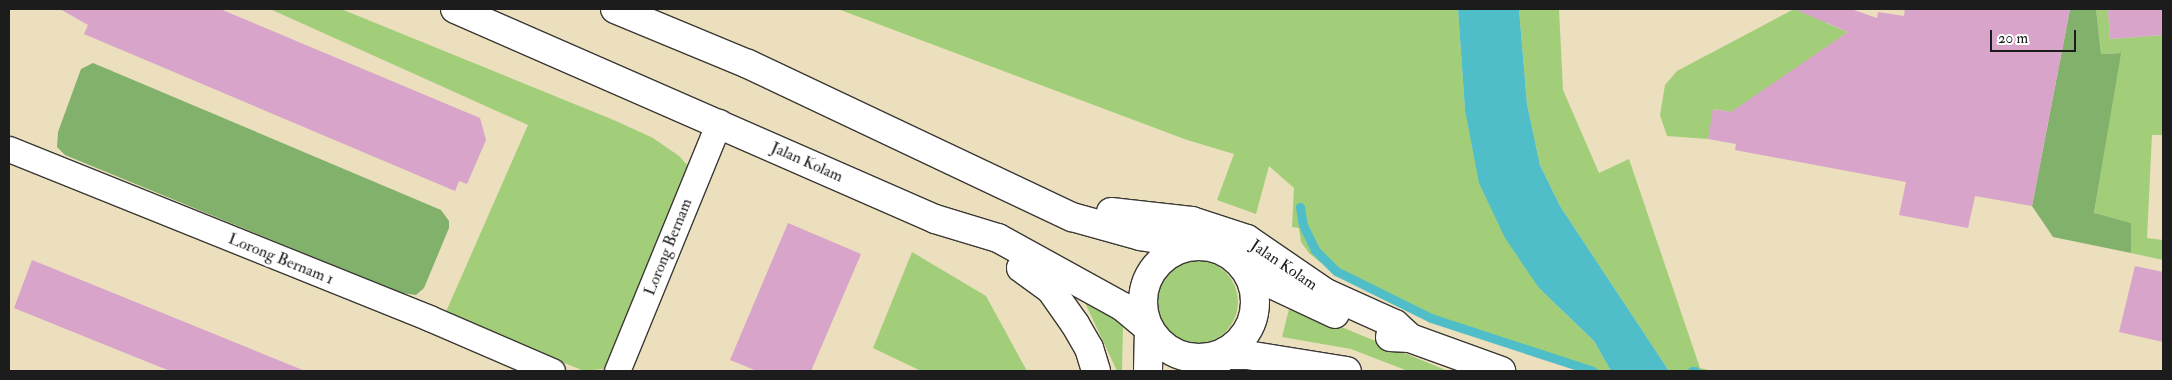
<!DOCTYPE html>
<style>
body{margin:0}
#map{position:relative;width:2172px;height:380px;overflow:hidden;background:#ebdfbe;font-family:"IM FELL Double Pica",serif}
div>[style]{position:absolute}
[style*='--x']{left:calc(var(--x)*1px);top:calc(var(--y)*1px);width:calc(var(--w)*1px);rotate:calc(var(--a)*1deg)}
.green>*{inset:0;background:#a2ce7a}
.round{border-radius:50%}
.forest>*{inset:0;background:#81b16a}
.water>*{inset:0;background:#50bec8}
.stream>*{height:9px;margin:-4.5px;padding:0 4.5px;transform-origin:4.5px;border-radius:4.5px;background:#50bec8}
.building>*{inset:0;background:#d8a4ca}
.roads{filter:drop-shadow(1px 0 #3b3934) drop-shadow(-1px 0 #3b3934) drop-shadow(0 1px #3b3934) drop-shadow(0 -1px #3b3934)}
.street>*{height:25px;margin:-12.5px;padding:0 12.5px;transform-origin:12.5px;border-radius:12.5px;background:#fff}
.secondary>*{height:28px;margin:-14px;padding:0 14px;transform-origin:14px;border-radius:14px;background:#fff}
.secondary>.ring{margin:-14px;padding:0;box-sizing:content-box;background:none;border:28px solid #fff;border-radius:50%}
span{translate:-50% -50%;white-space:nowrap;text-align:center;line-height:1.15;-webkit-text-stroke:5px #fff;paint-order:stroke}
.street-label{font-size:16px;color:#1c1c1c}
.frame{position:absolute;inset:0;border:10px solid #1c1c1c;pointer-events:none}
.scale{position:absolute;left:1990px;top:30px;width:86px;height:22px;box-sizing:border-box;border:2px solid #1c1c1c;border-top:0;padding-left:6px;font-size:15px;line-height:18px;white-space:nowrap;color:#1c1c1c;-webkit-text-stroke:4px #fff;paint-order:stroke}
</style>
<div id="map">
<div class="green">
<i style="clip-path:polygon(270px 9px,341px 9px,616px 121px,653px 138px,679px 156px,699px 178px,611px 368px,584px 371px,445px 314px,528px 125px)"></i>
<i style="clip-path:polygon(838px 9px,1458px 9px,1465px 110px,1539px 288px,1594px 341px,1611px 371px,1579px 371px,1431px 322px,1332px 272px,1309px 253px,1301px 242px,1299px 228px,1292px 227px,1294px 188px,1269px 166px,1256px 214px,1217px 200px,1234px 154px,1187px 140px)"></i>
<i style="clip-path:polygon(1519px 9px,1559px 9px,1563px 90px,1599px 173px,1629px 159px,1700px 368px,1713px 371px,1669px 371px,1560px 206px,1540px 165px,1527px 104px)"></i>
<i style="clip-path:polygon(1794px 9px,1832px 9px,1826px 23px,1848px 32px,1744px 104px,1742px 114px,1714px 109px,1708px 139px,1667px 136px,1660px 115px,1665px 85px,1677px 71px)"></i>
<i style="clip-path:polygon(2096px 9px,2108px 9px,2110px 39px,2163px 35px,2163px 135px,2152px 135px,2147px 238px,2163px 240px,2163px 260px,2131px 253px,2131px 223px,2094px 214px,2120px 53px,2101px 54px)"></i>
<i style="clip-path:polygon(912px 252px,986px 296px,1027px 371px,921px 371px,873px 348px)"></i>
<i class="round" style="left:1154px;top:260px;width:84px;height:84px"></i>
<i style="clip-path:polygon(1080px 292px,1123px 327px,1122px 371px,1117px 371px)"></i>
<i style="clip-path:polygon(1291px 301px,1322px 319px,1448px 371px,1408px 371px,1351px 349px,1282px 337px)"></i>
</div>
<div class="forest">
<i style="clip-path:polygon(2070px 9px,2096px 9px,2101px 54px,2121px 53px,2094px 213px,2131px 223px,2131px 253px,2053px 237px,2032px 206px)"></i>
<i style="clip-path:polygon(93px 63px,441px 210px,449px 221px,449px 228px,424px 288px,416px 295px,401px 293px,65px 155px,57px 147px,58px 132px,81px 69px)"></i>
</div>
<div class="water">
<i style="clip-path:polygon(1458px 9px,1519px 9px,1527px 104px,1540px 165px,1560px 206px,1669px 371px,1611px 371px,1594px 341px,1539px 288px,1505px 238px,1479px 183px,1465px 110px)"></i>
</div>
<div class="stream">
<i style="--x:1300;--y:207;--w:18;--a:81"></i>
<i style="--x:1303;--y:225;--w:28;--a:64"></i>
<i style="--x:1315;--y:250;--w:30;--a:45"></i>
<i style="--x:1336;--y:271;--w:106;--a:26.3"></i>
<i style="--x:1431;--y:318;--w:170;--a:18.1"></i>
<i style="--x:1692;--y:371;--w:3;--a:0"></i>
</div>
<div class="building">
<i style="clip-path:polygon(60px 9px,220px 9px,480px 118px,486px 140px,467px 184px,459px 181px,455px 191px,84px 34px,88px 25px)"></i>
<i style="clip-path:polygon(1794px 9px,1851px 9px,1877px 18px,1878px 12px,1904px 16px,1905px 9px,2070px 9px,2032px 206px,1975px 196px,1968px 228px,1899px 215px,1906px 182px,1735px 150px,1736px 144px,1708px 139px,1713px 109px,1731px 112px,1848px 32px)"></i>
<i style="clip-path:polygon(2108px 9px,2163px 9px,2163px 35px,2110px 39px)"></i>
<i style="clip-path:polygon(788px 223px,861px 254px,811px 371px,757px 371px,730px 360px)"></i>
<i style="clip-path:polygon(32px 260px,202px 329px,305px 371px,170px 371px,88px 338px,14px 308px)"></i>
<i style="clip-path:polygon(2135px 266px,2163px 272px,2163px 342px,2119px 332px)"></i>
</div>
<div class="roads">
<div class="street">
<i style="--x:9;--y:149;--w:453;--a:21.9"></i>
<i style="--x:429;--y:318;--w:134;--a:23.3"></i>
<i style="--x:617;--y:371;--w:269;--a:-67.7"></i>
</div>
<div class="secondary">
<i style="--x:455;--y:9;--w:524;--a:23.63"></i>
<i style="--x:935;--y:219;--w:66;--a:16.8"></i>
<i style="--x:998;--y:238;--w:143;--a:28.9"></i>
<i style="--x:1123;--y:307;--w:34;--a:40"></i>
<i style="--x:1149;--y:329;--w:42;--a:91.4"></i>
<i style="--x:615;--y:9;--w:144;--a:22.5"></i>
<i style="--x:748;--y:64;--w:358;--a:25.3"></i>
<i style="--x:1072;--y:217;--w:71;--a:15.6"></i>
<i style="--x:1140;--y:236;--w:54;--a:9.6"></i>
<i style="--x:1111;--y:212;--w:81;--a:6.3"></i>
<i style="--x:1192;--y:221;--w:58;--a:18.1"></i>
<i style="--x:1247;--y:239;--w:96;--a:34.4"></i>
<i style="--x:1326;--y:293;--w:76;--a:24.2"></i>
<i style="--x:1395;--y:324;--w:21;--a:43"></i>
<i class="ring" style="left:1143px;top:246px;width:84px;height:84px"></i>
<i style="--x:1021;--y:268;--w:37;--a:36"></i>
<i style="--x:1051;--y:290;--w:42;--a:54.8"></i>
<i style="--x:1075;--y:324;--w:28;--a:60"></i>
<i style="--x:1089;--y:348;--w:24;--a:73"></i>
<i style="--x:1248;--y:273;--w:96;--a:25.2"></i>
<i style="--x:1390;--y:337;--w:20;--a:3"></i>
<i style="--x:1410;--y:338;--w:97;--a:19.9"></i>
<i style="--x:1219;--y:361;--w:7;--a:-63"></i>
<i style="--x:1222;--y:355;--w:25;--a:0"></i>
<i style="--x:1247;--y:355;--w:101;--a:9.1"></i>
</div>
</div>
<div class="street-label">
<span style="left:807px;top:162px;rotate:24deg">Jalan Kolam</span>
<span style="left:668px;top:247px;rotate:-68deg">Lorong Bernam</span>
<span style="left:281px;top:259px;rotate:22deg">Lorong Bernam 1</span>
<span style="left:1284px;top:265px;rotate:34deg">Jalan Kolam</span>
</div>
<div class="frame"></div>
<div class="scale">20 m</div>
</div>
